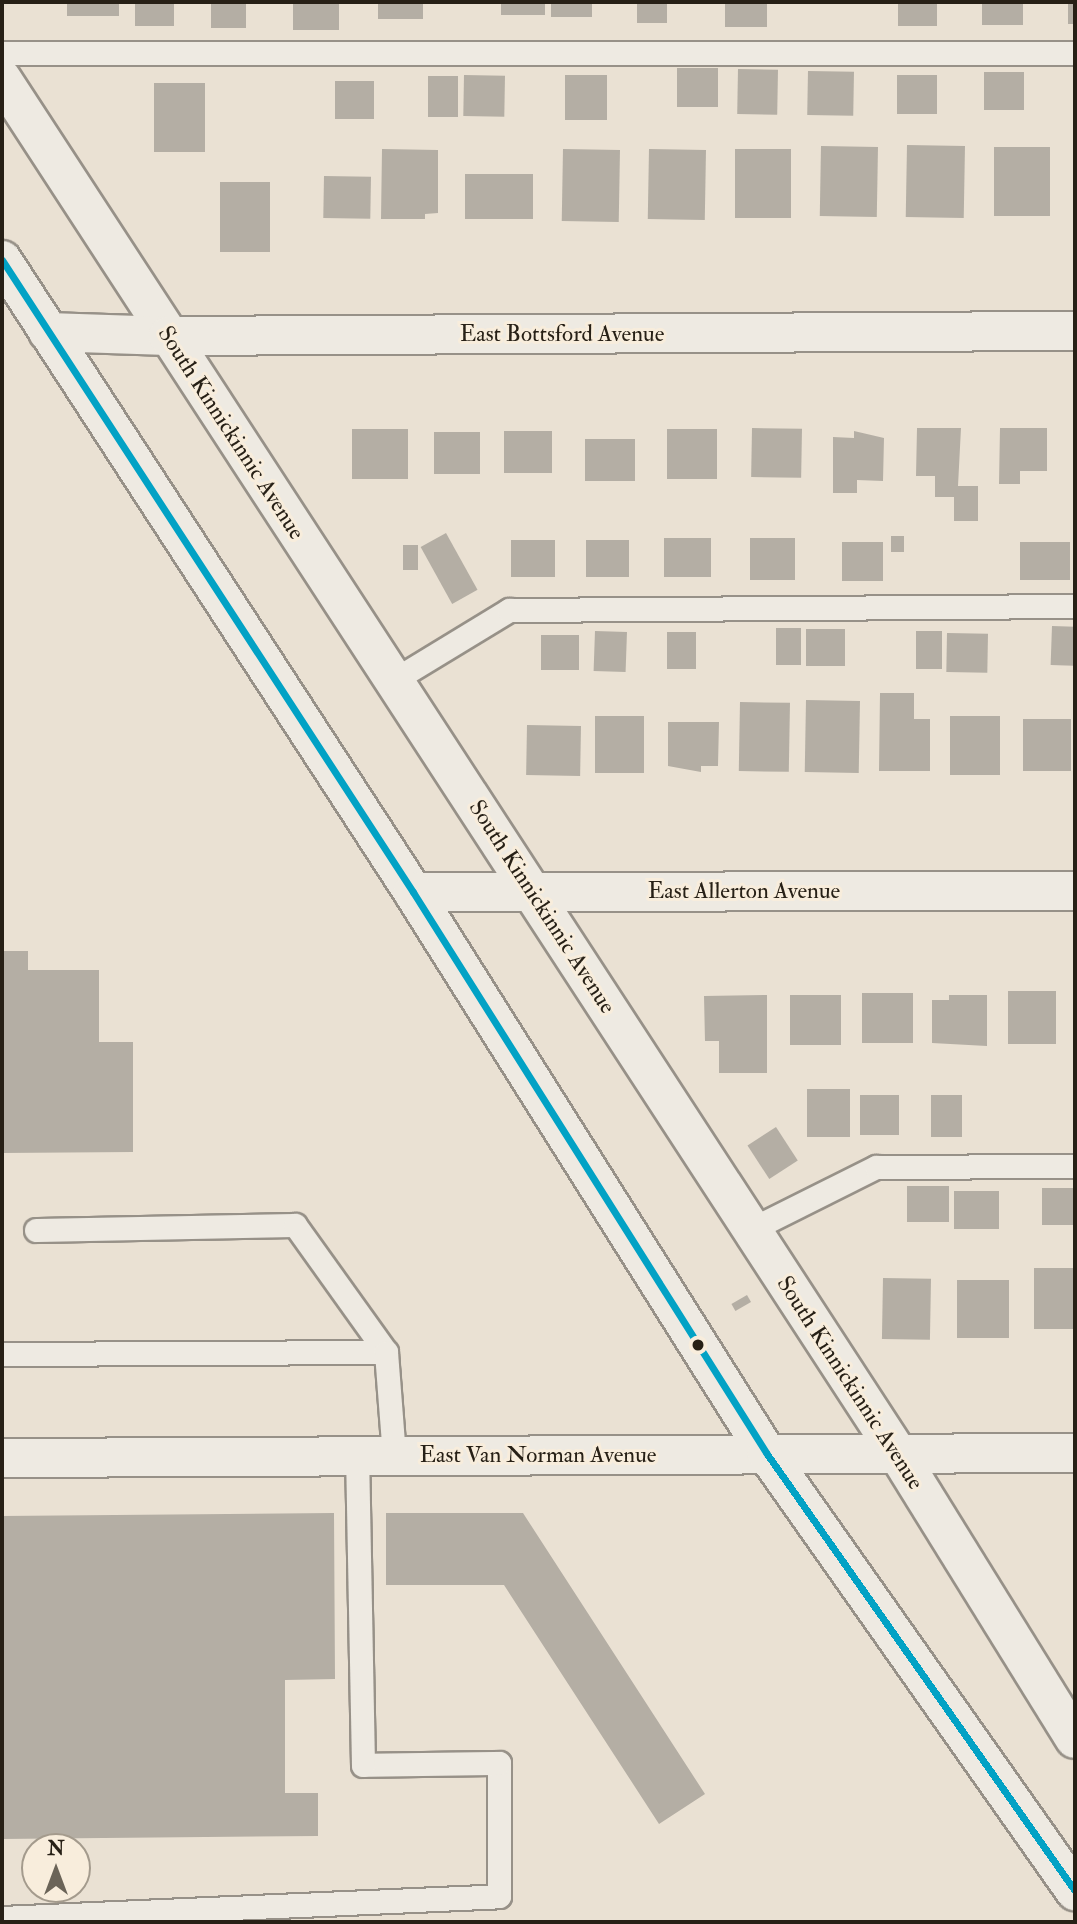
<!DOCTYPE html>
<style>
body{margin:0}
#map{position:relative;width:1077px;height:1924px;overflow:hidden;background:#eae1d3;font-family:"IM FELL Double Pica",serif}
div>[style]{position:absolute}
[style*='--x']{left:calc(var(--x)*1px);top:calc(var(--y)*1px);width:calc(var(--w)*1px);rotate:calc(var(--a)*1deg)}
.building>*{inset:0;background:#b4aea4;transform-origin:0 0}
.roads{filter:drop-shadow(2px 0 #979188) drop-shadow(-2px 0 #979188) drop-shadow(0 2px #979188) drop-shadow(0 -2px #979188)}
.lane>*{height:23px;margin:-11.5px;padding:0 11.5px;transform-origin:11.5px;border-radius:11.5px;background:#eeeae2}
.street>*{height:38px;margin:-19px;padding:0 19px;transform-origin:19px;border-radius:19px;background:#eeeae2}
.secondary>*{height:38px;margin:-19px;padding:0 19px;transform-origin:19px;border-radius:19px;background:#eeeae2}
.bus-1>*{height:7px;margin:-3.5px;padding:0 3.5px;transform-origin:3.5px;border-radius:3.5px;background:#02a2c5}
.dots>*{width:19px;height:19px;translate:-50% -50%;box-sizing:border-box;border:4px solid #f8eddc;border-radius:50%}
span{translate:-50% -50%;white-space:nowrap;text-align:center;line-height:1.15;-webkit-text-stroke:6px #f8eddc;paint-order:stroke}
.street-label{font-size:23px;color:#272016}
.frame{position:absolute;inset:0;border:4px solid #272016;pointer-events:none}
.north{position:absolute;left:21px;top:1833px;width:70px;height:70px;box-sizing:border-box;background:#f8eddc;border:2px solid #a49b8d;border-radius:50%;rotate:0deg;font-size:19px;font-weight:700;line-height:28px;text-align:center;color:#272016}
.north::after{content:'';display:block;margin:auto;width:24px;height:32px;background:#6b6458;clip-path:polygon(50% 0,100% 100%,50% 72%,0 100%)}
</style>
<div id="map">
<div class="building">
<i style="left:67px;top:2px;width:52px;height:14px"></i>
<i style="left:135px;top:2px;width:39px;height:24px"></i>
<i style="left:211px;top:2px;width:35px;height:26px"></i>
<i style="left:293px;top:2px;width:46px;height:28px"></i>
<i style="left:378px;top:2px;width:45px;height:17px"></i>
<i style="left:501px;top:2px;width:44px;height:13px"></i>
<i style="left:551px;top:2px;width:41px;height:15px"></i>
<i style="left:637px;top:2px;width:30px;height:21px"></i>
<i style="left:725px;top:2px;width:42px;height:25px"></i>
<i style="left:898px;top:2px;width:39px;height:24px"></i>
<i style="left:982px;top:2px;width:41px;height:23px"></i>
<i style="left:1068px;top:2px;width:7px;height:22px"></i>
<i style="left:677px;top:68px;width:41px;height:39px"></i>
<i style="left:738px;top:69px;width:40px;height:45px;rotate:1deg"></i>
<i style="left:808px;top:71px;width:46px;height:44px;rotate:1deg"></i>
<i style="left:984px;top:72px;width:40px;height:38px"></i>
<i style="left:464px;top:75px;width:41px;height:41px;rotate:1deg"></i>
<i style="left:565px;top:75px;width:42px;height:45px"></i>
<i style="left:897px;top:75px;width:40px;height:39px"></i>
<i style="left:428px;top:76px;width:30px;height:41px"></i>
<i style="left:335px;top:81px;width:39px;height:38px"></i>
<i style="left:154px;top:83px;width:51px;height:69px"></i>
<i style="left:907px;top:145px;width:58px;height:72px;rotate:1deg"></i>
<i style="left:821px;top:146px;width:57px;height:70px;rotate:1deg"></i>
<i style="left:994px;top:147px;width:56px;height:69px"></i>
<i style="clip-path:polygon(382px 149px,438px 150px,438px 213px,425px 214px,425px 219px,381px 219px)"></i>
<i style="left:563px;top:149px;width:57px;height:72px;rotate:1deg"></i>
<i style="left:649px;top:149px;width:57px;height:70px;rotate:1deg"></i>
<i style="left:735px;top:149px;width:56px;height:69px"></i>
<i style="left:465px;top:174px;width:68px;height:45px"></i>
<i style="left:324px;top:176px;width:47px;height:42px;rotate:1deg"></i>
<i style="left:220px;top:182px;width:50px;height:70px"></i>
<i style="left:752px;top:428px;width:50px;height:49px;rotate:1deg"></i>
<i style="clip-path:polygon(917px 428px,961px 428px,958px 486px,978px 486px,978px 521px,954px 521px,954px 497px,935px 497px,935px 476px,916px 476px)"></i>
<i style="clip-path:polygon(1000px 428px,1047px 428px,1047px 471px,1020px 471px,1020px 484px,999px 484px)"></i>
<i style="left:352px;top:429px;width:56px;height:50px"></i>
<i style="left:667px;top:429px;width:50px;height:50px"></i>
<i style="left:504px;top:431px;width:48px;height:42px"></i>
<i style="clip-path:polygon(854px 431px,884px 438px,883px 481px,857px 480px,857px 493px,833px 493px,833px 437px,854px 438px)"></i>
<i style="left:434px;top:432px;width:46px;height:42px"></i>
<i style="left:585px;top:439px;width:50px;height:42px"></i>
<i style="left:446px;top:533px;width:65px;height:29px;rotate:61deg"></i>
<i style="left:891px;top:536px;width:13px;height:16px"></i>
<i style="left:664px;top:538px;width:47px;height:39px"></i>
<i style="left:750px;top:538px;width:45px;height:42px"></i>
<i style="left:511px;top:540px;width:44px;height:37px"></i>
<i style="left:586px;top:540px;width:43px;height:37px"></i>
<i style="left:842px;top:542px;width:41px;height:39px"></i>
<i style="left:1020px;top:542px;width:50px;height:38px"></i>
<i style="left:403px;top:545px;width:15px;height:25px"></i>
<i style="left:1052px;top:626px;width:23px;height:39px;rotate:2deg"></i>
<i style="left:776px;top:628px;width:25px;height:37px"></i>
<i style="left:806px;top:629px;width:39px;height:37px"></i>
<i style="left:595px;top:631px;width:32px;height:40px;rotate:2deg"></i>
<i style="left:916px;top:631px;width:26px;height:38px"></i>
<i style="left:667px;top:632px;width:29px;height:37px"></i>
<i style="left:947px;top:633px;width:41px;height:39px;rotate:1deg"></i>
<i style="left:541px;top:635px;width:38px;height:35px"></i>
<i style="clip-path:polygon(880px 693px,914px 693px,914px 719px,930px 719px,930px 771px,879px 771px)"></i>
<i style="left:806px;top:700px;width:54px;height:72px;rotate:1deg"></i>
<i style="left:740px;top:702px;width:50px;height:69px;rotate:1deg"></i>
<i style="left:595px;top:716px;width:49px;height:57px"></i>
<i style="left:950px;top:716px;width:50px;height:59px"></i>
<i style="left:1023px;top:719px;width:48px;height:52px"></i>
<i style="clip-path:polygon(668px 722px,719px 722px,718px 766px,701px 766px,701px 772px,668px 766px)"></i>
<i style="left:527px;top:725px;width:54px;height:50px;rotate:1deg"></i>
<i style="clip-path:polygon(2px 951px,28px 951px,28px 970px,99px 970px,99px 1042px,133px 1042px,133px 1152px,2px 1153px)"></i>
<i style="left:1008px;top:991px;width:48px;height:53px"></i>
<i style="left:862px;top:993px;width:51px;height:50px"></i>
<i style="clip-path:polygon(767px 995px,767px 1073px,719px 1073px,719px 1041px,705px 1041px,704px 996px)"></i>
<i style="left:790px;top:995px;width:51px;height:50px"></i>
<i style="clip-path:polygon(949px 995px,987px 995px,987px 1046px,932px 1043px,932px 1000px,949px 1000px)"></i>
<i style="left:850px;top:1089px;width:48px;height:43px;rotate:90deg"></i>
<i style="left:860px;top:1095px;width:39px;height:40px"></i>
<i style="left:931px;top:1095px;width:31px;height:42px"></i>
<i style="left:776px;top:1127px;width:40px;height:34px;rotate:57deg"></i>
<i style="left:907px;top:1186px;width:42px;height:36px"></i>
<i style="left:1042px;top:1188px;width:33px;height:37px"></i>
<i style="left:954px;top:1191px;width:45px;height:38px"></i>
<i style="left:1034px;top:1268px;width:41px;height:61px"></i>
<i style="left:883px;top:1278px;width:48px;height:61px;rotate:1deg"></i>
<i style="left:957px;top:1280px;width:52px;height:58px"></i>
<i style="left:747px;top:1295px;width:8px;height:18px;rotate:60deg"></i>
<i style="clip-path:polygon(334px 1513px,335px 1679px,285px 1680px,285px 1793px,318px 1793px,318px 1836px,2px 1839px,2px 1516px)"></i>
<i style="clip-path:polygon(386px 1513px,523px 1513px,705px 1794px,659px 1824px,504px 1585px,386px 1585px)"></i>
</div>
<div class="roads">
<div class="lane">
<i style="--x:2;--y:53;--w:1073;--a:0"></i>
<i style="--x:394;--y:680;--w:135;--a:-31.3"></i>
<i style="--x:509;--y:610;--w:566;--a:-0.4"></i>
<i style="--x:36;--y:1230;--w:259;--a:-1.1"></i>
<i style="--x:295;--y:1225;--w:156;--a:54.4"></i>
<i style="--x:750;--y:1230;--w:141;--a:-26.6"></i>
<i style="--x:876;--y:1167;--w:199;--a:-0.3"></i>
<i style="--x:2;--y:1354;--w:384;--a:-0.3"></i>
<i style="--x:386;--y:1352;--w:104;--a:85.6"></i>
<i style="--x:2;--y:1918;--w:497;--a:-2.5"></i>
<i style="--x:499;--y:1896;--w:133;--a:-90"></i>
<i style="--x:499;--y:1763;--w:136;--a:179.2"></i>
<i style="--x:363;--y:1765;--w:309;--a:-91.1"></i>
</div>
<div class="street">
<i style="--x:2;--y:79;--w:1641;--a:56.91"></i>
<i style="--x:898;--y:1454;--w:335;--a:58.2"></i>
<i style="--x:48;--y:332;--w:120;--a:1.9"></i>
<i style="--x:168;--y:336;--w:907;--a:-0.32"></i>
<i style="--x:413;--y:892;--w:662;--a:-0.09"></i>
<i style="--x:2;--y:1458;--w:1073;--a:-0.27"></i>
</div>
<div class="secondary">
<i style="--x:2;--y:260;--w:754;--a:56.96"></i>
<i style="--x:413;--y:892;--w:664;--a:57.79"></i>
<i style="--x:767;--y:1454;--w:535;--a:54.82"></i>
</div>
</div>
<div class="bus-1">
<i style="--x:2;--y:260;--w:754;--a:56.96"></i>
<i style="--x:413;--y:892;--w:664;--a:57.79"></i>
<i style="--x:767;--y:1454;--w:535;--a:54.82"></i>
</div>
<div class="dots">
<i style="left:698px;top:1345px;background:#272016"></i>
</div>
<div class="street-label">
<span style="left:562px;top:334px">East Bottsford Avenue</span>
<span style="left:231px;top:433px;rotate:57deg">South Kinnickinnic Avenue</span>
<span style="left:744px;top:891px">East Allerton Avenue</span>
<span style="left:542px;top:907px;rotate:57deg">South Kinnickinnic Avenue</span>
<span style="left:850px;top:1383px;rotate:57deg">South Kinnickinnic Avenue</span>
<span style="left:538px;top:1455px">East Van Norman Avenue</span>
</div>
<div class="frame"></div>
<div class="north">N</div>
</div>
